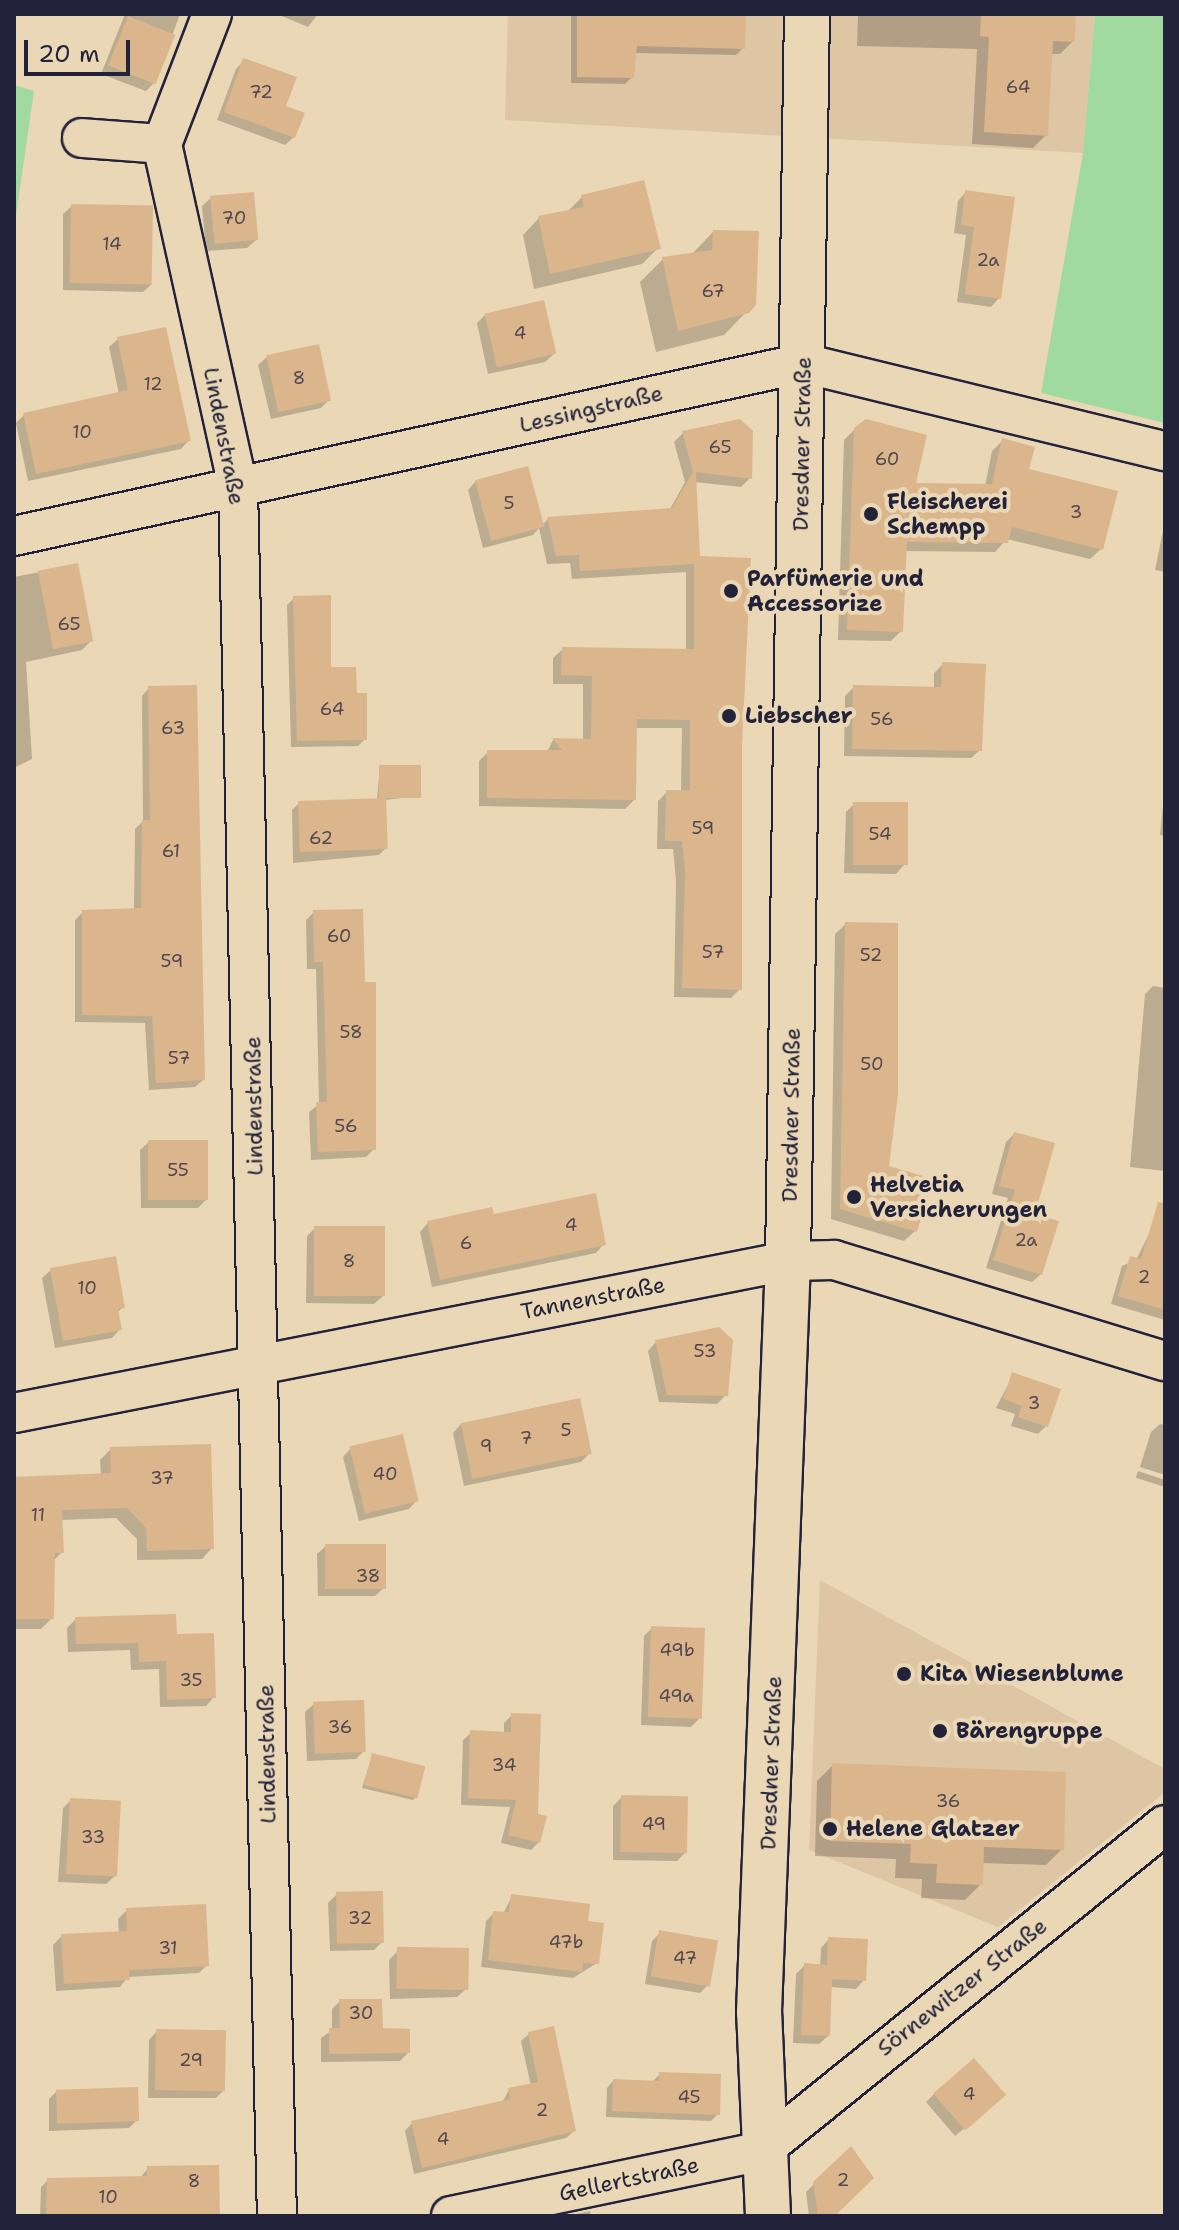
<!DOCTYPE html>
<meta charset="utf-8">
<style>
body{margin:0}
#map{position:relative;width:1179px;height:2230px;overflow:hidden;background:#ead7b5;font-family:"Shantell Sans",sans-serif}
div>[style]{position:absolute}
[style*='--x']{left:calc(var(--x)*1px);top:calc(var(--y)*1px);width:calc(var(--w)*1px);rotate:calc(var(--a)*1deg)}
.built>*{inset:0;background:#dec6a5}
.green>*{inset:0;background:#a1da9f}
.shadow>*{inset:0;background:#0003;transform-origin:0 0}
.building>*{inset:0;background:#dbb68c;transform-origin:0 0}
.roads{filter:drop-shadow(2px 0 #22223b) drop-shadow(-2px 0 #22223b) drop-shadow(0 2px #22223b) drop-shadow(0 -2px #22223b)}
.minor>*{height:38px;margin:-19px;padding:0 19px;transform-origin:19px;border-radius:19px;background:#ead7b5}
.secondary>*{height:44px;margin:-22px;padding:0 22px;transform-origin:22px;border-radius:22px;background:#ead7b5}
.dots>*{width:22px;height:22px;translate:-50% -50%;box-sizing:border-box;border:4px solid #ead7b5;border-radius:50%}
span{translate:-50% -50%;white-space:nowrap;text-align:center;line-height:1.15;-webkit-text-stroke:8px #ead7b5;paint-order:stroke}
.number-label{font-size:18px;color:#50474f}
.number-label span{-webkit-text-stroke-width:0}
.street-label{font-size:22px;color:#22223b}
.poi-label{font-size:22px;color:#22223b;font-weight:700}
.left{translate:0 -50%;text-align:left}
.frame{position:absolute;inset:0;border:16px solid #22223b;pointer-events:none}
.scale{position:absolute;left:24px;top:40px;width:106px;height:36px;box-sizing:border-box;border:4px solid #22223b;border-top:0;padding-left:10px;font-size:24px;line-height:28px;white-space:nowrap;color:#22223b;-webkit-text-stroke:6px #ead7b5;paint-order:stroke}
</style>
<div id="map">
<div class="built">
<i style="clip-path:polygon(508px 14px,1095px 14px,1083px 153px,505px 120px)"></i>
<i style="clip-path:polygon(820px 1580px,1165px 1769px,1165px 1792px,998px 1927px,809px 1850px)"></i>
</div>
<div class="green">
<i style="clip-path:polygon(1095px 14px,1165px 14px,1165px 423px,1041px 393px,1083px 153px)"></i>
<i style="clip-path:polygon(14px 85px,34px 91px,14px 229px)"></i>
</div>
<div class="shadow">
<i style="clip-path:polygon(125px 14px,180px 14px,155px 82px,146px 91px,101px 74px)"></i>
<i style="clip-path:polygon(277px 14px,318px 14px,308px 27px)"></i>
<i style="clip-path:polygon(571px 14px,744px 14px,743px 48px,736px 55px,634px 53px,632px 77px,625px 84px,571px 83px)"></i>
<i style="clip-path:polygon(858px 14px,1074px 14px,1073px 41px,1060px 54px,1051px 54px,1046px 135px,1033px 148px,972px 144px,977px 49px,857px 46px)"></i>
<i style="clip-path:polygon(244px 60px,284px 107px,294px 137px,285px 145px,217px 120px,236px 69px)"></i>
<i style="clip-path:polygon(966px 192px,999px 298px,991px 307px,957px 302px,966px 235px,954px 233px,958px 201px)"></i>
<i style="clip-path:polygon(582px 197px,658px 248px,642px 264px,534px 289px,523px 235px,539px 218px,566px 213px)"></i>
<i style="clip-path:polygon(211px 198px,256px 240px,247px 248px,206px 251px,202px 206px)"></i>
<i style="clip-path:polygon(72px 206px,152px 284px,143px 292px,63px 290px,63px 214px)"></i>
<i style="clip-path:polygon(713px 232px,754px 304px,724px 335px,656px 352px,640px 282px,663px 259px,691px 255px)"></i>
<i style="clip-path:polygon(485px 315px,554px 354px,545px 362px,488px 374px,477px 323px)"></i>
<i style="clip-path:polygon(118px 339px,189px 440px,181px 449px,28px 481px,16px 423px,24px 415px,119px 394px,109px 347px)"></i>
<i style="clip-path:polygon(267px 357px,329px 400px,321px 408px,271px 419px,258px 365px)"></i>
<i style="clip-path:polygon(855px 429px,914px 485px,985px 486px,992px 451px,1003px 440px,1101px 549px,1090px 559px,1007px 539px,995px 552px,904px 551px,901px 631px,891px 641px,838px 640px,844px 440px)"></i>
<i style="clip-path:polygon(683px 433px,750px 478px,741px 487px,694px 482px,698px 558px,740px 746px,740px 989px,731px 998px,674px 997px,676px 881px,673px 849px,657px 849px,658px 801px,667px 792px,681px 792px,682px 728px,635px 728px,634px 800px,625px 809px,479px 806px,479px 761px,488px 752px,547px 752px,553px 740px,583px 741px,583px 684px,553px 684px,553px 658px,563px 649px,686px 651px,686px 572px,572px 579px,570px 563px,547px 564px,539px 528px,533px 535px,483px 548px,468px 490px,476px 481px,541px 526px,548px 519px,669px 511px,685px 482px,674px 442px)"></i>
<i style="clip-path:polygon(1165px 521px,1165px 572px,1155px 570px)"></i>
<i style="clip-path:polygon(76px 565px,90px 642px,82px 650px,26px 662px,32px 759px,14px 768px,14px 577px)"></i>
<i style="clip-path:polygon(294px 598px,329px 669px,355px 695px,365px 739px,358px 746px,291px 747px,287px 605px)"></i>
<i style="clip-path:polygon(943px 664px,980px 750px,971px 758px,844px 756px,845px 696px,854px 687px,934px 689px,934px 673px)"></i>
<i style="clip-path:polygon(149px 688px,203px 1080px,195px 1087px,149px 1090px,145px 1023px,75px 1022px,75px 920px,83px 912px,134px 910px,135px 829px,143px 821px,142px 696px)"></i>
<i style="clip-path:polygon(380px 767px,419px 796px,385px 800px,386px 848px,379px 855px,293px 863px,292px 810px,299px 803px,377px 800px)"></i>
<i style="clip-path:polygon(1165px 786px,1165px 836px,1160px 835px)"></i>
<i style="clip-path:polygon(854px 804px,904px 865px,896px 874px,844px 873px,846px 812px)"></i>
<i style="clip-path:polygon(314px 912px,363px 984px,374px 1149px,366px 1157px,311px 1160px,309px 1112px,319px 1104px,316px 969px,307px 969px,306px 920px)"></i>
<i style="clip-path:polygon(846px 924px,887px 1167px,915px 1231px,904px 1241px,831px 1219px,835px 934px)"></i>
<i style="clip-path:polygon(1153px 986px,1165px 988px,1165px 1171px,1130px 1167px,1145px 994px)"></i>
<i style="clip-path:polygon(1014px 1134px,1041px 1274px,1032px 1282px,986px 1268px,1008px 1198px,992px 1194px,1006px 1142px)"></i>
<i style="clip-path:polygon(149px 1142px,206px 1200px,198px 1208px,141px 1208px,140px 1150px)"></i>
<i style="clip-path:polygon(492px 1217px,604px 1244px,596px 1253px,432px 1287px,420px 1232px,428px 1223px)"></i>
<i style="clip-path:polygon(315px 1228px,383px 1296px,374px 1304px,306px 1303px,307px 1236px)"></i>
<i style="clip-path:polygon(1151px 1230px,1165px 1234px,1165px 1320px,1111px 1304px,1122px 1266px,1136px 1260px)"></i>
<i style="clip-path:polygon(51px 1270px,123px 1307px,117px 1313px,120px 1329px,112px 1338px,55px 1348px,42px 1278px)"></i>
<i style="clip-path:polygon(656px 1342px,726px 1395px,717px 1404px,659px 1402px,648px 1351px)"></i>
<i style="clip-path:polygon(1013px 1375px,1046px 1426px,1038px 1434px,1011px 1426px,1015px 1414px,996px 1408px)"></i>
<i style="clip-path:polygon(461px 1424px,590px 1453px,581px 1462px,464px 1486px,453px 1433px)"></i>
<i style="clip-path:polygon(1160px 1424px,1165px 1425px,1165px 1475px,1140px 1467px,1151px 1432px)"></i>
<i style="clip-path:polygon(351px 1448px,417px 1500px,409px 1509px,359px 1521px,343px 1457px)"></i>
<i style="clip-path:polygon(111px 1449px,212px 1548px,202px 1559px,137px 1560px,137px 1539px,116px 1518px,60px 1520px,62px 1552px,53px 1561px,52px 1618px,41px 1629px,14px 1629px,14px 1479px,101px 1476px,100px 1460px)"></i>
<i style="left:1138px;top:1471px;width:28px;height:7px;rotate:18deg"></i>
<i style="clip-path:polygon(326px 1546px,384px 1588px,375px 1596px,318px 1596px,317px 1554px)"></i>
<i style="clip-path:polygon(76px 1619px,175px 1636px,214px 1697px,206px 1706px,160px 1707px,159px 1669px,131px 1670px,130px 1650px,68px 1652px,67px 1628px)"></i>
<i style="clip-path:polygon(652px 1628px,699px 1719px,691px 1727px,641px 1725px,644px 1636px)"></i>
<i style="clip-path:polygon(314px 1704px,364px 1751px,356px 1759px,307px 1761px,305px 1712px)"></i>
<i style="clip-path:polygon(512px 1715px,536px 1815px,539px 1842px,531px 1850px,501px 1843px,510px 1807px,461px 1805px,463px 1740px,471px 1733px,504px 1734px,504px 1723px)"></i>
<i style="clip-path:polygon(372px 1756px,417px 1796px,413px 1800px,362px 1788px)"></i>
<i style="clip-path:polygon(833px 1765px,1062px 1849px,1046px 1865px,982px 1863px,981px 1884px,965px 1900px,921px 1898px,922px 1879px,895px 1878px,896px 1859px,815px 1856px,817px 1781px)"></i>
<i style="clip-path:polygon(622px 1797px,685px 1853px,677px 1861px,613px 1860px,613px 1806px)"></i>
<i style="clip-path:polygon(71px 1800px,115px 1876px,106px 1884px,58px 1882px,63px 1808px)"></i>
<i style="clip-path:polygon(336px 1895px,382px 1942px,374px 1950px,330px 1951px,328px 1903px)"></i>
<i style="clip-path:polygon(512px 1896px,586px 1923px,597px 1963px,573px 1978px,481px 1967px,486px 1921px,494px 1913px,503px 1914px)"></i>
<i style="clip-path:polygon(127px 1910px,207px 1965px,199px 1973px,128px 1977px,120px 1987px,56px 1991px,53px 1945px,62px 1936px,119px 1933px,118px 1919px)"></i>
<i style="clip-path:polygon(660px 1933px,709px 1984px,700px 1993px,645px 1984px,652px 1941px)"></i>
<i style="clip-path:polygon(829px 1939px,864px 1980px,856px 1989px,830px 1987px,828px 2036px,819px 2044px,793px 2043px,796px 1974px,804px 1966px,820px 1967px,821px 1948px)"></i>
<i style="clip-path:polygon(398px 1951px,466px 1989px,457px 1997px,390px 1999px,389px 1960px)"></i>
<i style="clip-path:polygon(340px 2001px,381px 2030px,408px 2053px,400px 2061px,321px 2062px,321px 2038px,332px 2030px,332px 2009px)"></i>
<i style="clip-path:polygon(157px 2031px,224px 2090px,216px 2098px,148px 2098px,149px 2040px)"></i>
<i style="clip-path:polygon(529px 2034px,574px 2131px,566px 2138px,414px 2174px,405px 2131px,412px 2123px,502px 2103px,509px 2090px,531px 2086px,521px 2041px)"></i>
<i style="clip-path:polygon(660px 2074px,718px 2114px,711px 2121px,606px 2117px,607px 2088px,613px 2081px,653px 2081px)"></i>
<i style="clip-path:polygon(57px 2091px,137px 2120px,129px 2128px,49px 2131px,49px 2099px)"></i>
<i style="clip-path:polygon(934px 2094px,995px 2103px,955px 2136px,926px 2102px)"></i>
<i style="clip-path:polygon(851px 2149px,872px 2178px,833px 2216px,809px 2216px,806px 2192px)"></i>
<i style="clip-path:polygon(148px 2168px,218px 2216px,40px 2216px,41px 2187px,48px 2180px,141px 2177px)"></i>
<i style="clip-path:polygon(590px 2211px,591px 2216px,568px 2216px)"></i>
</div>
<div class="building">
<i style="clip-path:polygon(577px 14px,746px 14px,745px 49px,637px 46px,634px 78px,577px 77px)"></i>
<i style="clip-path:polygon(981px 14px,1076px 14px,1075px 42px,1053px 41px,1048px 136px,984px 132px,989px 37px,980px 36px)"></i>
<i style="left:128px;top:16px;width:51px;height:53px;rotate:22deg"></i>
<i style="clip-path:polygon(243px 58px,297px 77px,286px 106px,305px 113px,295px 138px,224px 112px)"></i>
<i style="clip-path:polygon(644px 180px,661px 249px,550px 274px,538px 216px,584px 207px,581px 195px)"></i>
<i style="clip-path:polygon(965px 190px,1015px 197px,1001px 299px,965px 294px,974px 227px,961px 225px)"></i>
<i style="left:254px;top:192px;width:48px;height:44px;rotate:85deg"></i>
<i style="left:71px;top:204px;width:82px;height:79px;rotate:1deg"></i>
<i style="clip-path:polygon(713px 230px,759px 231px,756px 305px,749px 313px,678px 331px,662px 257px,712px 250px)"></i>
<i style="left:544px;top:300px;width:55px;height:61px;rotate:77deg"></i>
<i style="clip-path:polygon(166px 327px,191px 441px,36px 474px,23px 413px,128px 390px,117px 337px)"></i>
<i style="left:319px;top:344px;width:58px;height:54px;rotate:78deg"></i>
<i style="clip-path:polygon(740px 419px,753px 431px,752px 479px,696px 472px,700px 556px,751px 558px,742px 746px,742px 990px,682px 988px,685px 871px,682px 841px,665px 841px,666px 790px,690px 790px,690px 720px,637px 719px,636px 800px,487px 798px,487px 750px,562px 750px,552px 738px,591px 739px,592px 676px,561px 675px,562px 647px,694px 649px,694px 564px,580px 571px,579px 555px,556px 556px,547px 517px,672px 508px,693px 472px,682px 431px)"></i>
<i style="clip-path:polygon(866px 419px,927px 435px,916px 483px,992px 484px,1002px 438px,1035px 447px,1029px 469px,1118px 491px,1103px 550px,1012px 527px,1008px 543px,907px 542px,903px 632px,847px 630px,854px 428px)"></i>
<i style="left:528px;top:466px;width:63px;height:55px;rotate:75deg"></i>
<i style="left:78px;top:563px;width:80px;height:41px;rotate:79deg"></i>
<i style="clip-path:polygon(331px 595px,331px 667px,356px 667px,357px 693px,367px 693px,367px 740px,297px 741px,293px 596px)"></i>
<i style="clip-path:polygon(942px 662px,986px 664px,982px 751px,852px 749px,853px 685px,941px 687px)"></i>
<i style="clip-path:polygon(197px 685px,205px 1080px,156px 1083px,152px 1016px,82px 1015px,82px 910px,141px 908px,142px 820px,150px 820px,148px 686px)"></i>
<i style="left:379px;top:765px;width:42px;height:33px"></i>
<i style="left:386px;top:798px;width:51px;height:88px;rotate:88deg"></i>
<i style="left:853px;top:802px;width:55px;height:63px"></i>
<i style="clip-path:polygon(363px 909px,365px 982px,376px 982px,376px 1150px,318px 1152px,316px 1102px,327px 1102px,323px 962px,314px 962px,313px 910px)"></i>
<i style="clip-path:polygon(845px 922px,898px 923px,898px 1094px,889px 1166px,933px 1179px,917px 1232px,840px 1209px)"></i>
<i style="clip-path:polygon(1014px 1132px,1055px 1143px,1035px 1214px,1059px 1221px,1042px 1275px,993px 1260px,1015px 1190px,999px 1186px)"></i>
<i style="left:148px;top:1140px;width:60px;height:60px"></i>
<i style="clip-path:polygon(596px 1193px,606px 1245px,440px 1280px,427px 1221px,492px 1207px,494px 1214px)"></i>
<i style="clip-path:polygon(1158px 1202px,1165px 1203px,1165px 1310px,1118px 1296px,1130px 1256px,1141px 1259px)"></i>
<i style="left:314px;top:1226px;width:71px;height:70px"></i>
<i style="clip-path:polygon(116px 1256px,125px 1308px,118px 1309px,122px 1330px,63px 1341px,50px 1268px)"></i>
<i style="clip-path:polygon(719px 1327px,733px 1340px,728px 1396px,667px 1395px,655px 1340px)"></i>
<i style="clip-path:polygon(1012px 1372px,1061px 1389px,1048px 1427px,1018px 1417px,1022px 1406px,1003px 1399px)"></i>
<i style="left:580px;top:1398px;width:57px;height:122px;rotate:78deg"></i>
<i style="left:403px;top:1434px;width:69px;height:55px;rotate:77deg"></i>
<i style="clip-path:polygon(211px 1444px,214px 1549px,147px 1551px,146px 1528px,127px 1508px,62px 1510px,64px 1553px,55px 1553px,54px 1619px,14px 1619px,14px 1477px,111px 1473px,110px 1447px)"></i>
<i style="left:325px;top:1544px;width:61px;height:45px"></i>
<i style="clip-path:polygon(176px 1614px,177px 1634px,214px 1633px,216px 1698px,167px 1700px,166px 1661px,139px 1662px,138px 1643px,76px 1644px,75px 1617px)"></i>
<i style="left:651px;top:1626px;width:54px;height:91px;rotate:2deg"></i>
<i style="left:364px;top:1700px;width:52px;height:51px;rotate:88deg"></i>
<i style="clip-path:polygon(511px 1713px,541px 1714px,538px 1814px,547px 1816px,540px 1843px,508px 1835px,516px 1800px,468px 1798px,470px 1730px,511px 1732px)"></i>
<i style="left:372px;top:1753px;width:55px;height:33px;rotate:14deg"></i>
<i style="clip-path:polygon(832px 1763px,1066px 1772px,1064px 1850px,984px 1847px,983px 1885px,936px 1883px,937px 1864px,910px 1863px,911px 1844px,830px 1841px)"></i>
<i style="left:621px;top:1795px;width:67px;height:57px;rotate:1deg"></i>
<i style="left:70px;top:1798px;width:51px;height:76px;rotate:3deg"></i>
<i style="left:383px;top:1891px;width:52px;height:47px;rotate:89deg"></i>
<i style="clip-path:polygon(511px 1894px,590px 1904px,588px 1921px,604px 1923px,599px 1964px,583px 1963px,582px 1972px,488px 1960px,493px 1911px,509px 1912px)"></i>
<i style="clip-path:polygon(206px 1904px,209px 1966px,129px 1970px,130px 1980px,64px 1984px,61px 1934px,127px 1931px,126px 1908px)"></i>
<i style="left:659px;top:1930px;width:60px;height:47px;rotate:10deg"></i>
<i style="clip-path:polygon(828px 1937px,868px 1939px,866px 1981px,832px 1979px,830px 2036px,801px 2035px,804px 1963px,827px 1965px)"></i>
<i style="left:469px;top:1948px;width:42px;height:72px;rotate:91deg"></i>
<i style="clip-path:polygon(339px 1999px,382px 1999px,383px 2028px,410px 2029px,410px 2053px,329px 2054px,329px 2028px,340px 2028px)"></i>
<i style="clip-path:polygon(554px 2026px,576px 2131px,422px 2168px,411px 2121px,510px 2099px,508px 2088px,538px 2082px,528px 2032px)"></i>
<i style="left:156px;top:2029px;width:70px;height:61px;rotate:1deg"></i>
<i style="left:974px;top:2058px;width:49px;height:54px;rotate:49deg"></i>
<i style="clip-path:polygon(659px 2072px,721px 2074px,720px 2115px,612px 2111px,613px 2079px,659px 2081px)"></i>
<i style="left:138px;top:2087px;width:34px;height:82px;rotate:88deg"></i>
<i style="clip-path:polygon(851px 2146px,874px 2178px,837px 2214px,818px 2216px,813px 2182px)"></i>
<i style="clip-path:polygon(219px 2165px,220px 2216px,46px 2216px,47px 2178px,147px 2176px,147px 2166px)"></i>
</div>
<div class="roads">
<div class="minor">
<i style="--x:212;--y:14;--w:139;--a:111"></i>
<i style="--x:162;--y:144;--w:352;--a:77.5"></i>
<i style="--x:238;--y:488;--w:1728;--a:88.71"></i>
<i style="--x:82;--y:138;--w:80;--a:4.3"></i>
<i style="--x:14;--y:536;--w:808;--a:-12.37"></i>
<i style="--x:803;--y:363;--w:373;--a:13.7"></i>
<i style="--x:14;--y:1413;--w:789;--a:-11.11"></i>
<i style="--x:788;--y:1261;--w:46;--a:-1.2"></i>
<i style="--x:834;--y:1260;--w:346;--a:17"></i>
<i style="--x:451;--y:2216;--w:317;--a:-11.8"></i>
<i style="--x:761;--y:2151;--w:519;--a:-38.9"></i>
</div>
<div class="secondary">
<i style="--x:768;--y:2216;--w:204;--a:-92.5"></i>
<i style="--x:759;--y:2012;--w:752;--a:-87.79"></i>
<i style="--x:788;--y:1261;--w:1247;--a:-89.13"></i>
</div>
</div>
<div class="dots">
<i style="left:871px;top:514px;background:#22223b"></i>
<i style="left:731px;top:591px;background:#22223b"></i>
<i style="left:729px;top:716px;background:#22223b"></i>
<i style="left:854px;top:1197px;background:#22223b"></i>
<i style="left:904px;top:1674px;background:#22223b"></i>
<i style="left:940px;top:1731px;background:#22223b"></i>
<i style="left:830px;top:1829px;background:#22223b"></i>
</div>
<div class="number-label">
<span style="left:1018px;top:87px">64</span>
<span style="left:261px;top:92px">72</span>
<span style="left:234px;top:218px">70</span>
<span style="left:112px;top:244px">14</span>
<span style="left:988px;top:260px">2a</span>
<span style="left:713px;top:291px">67</span>
<span style="left:520px;top:333px">4</span>
<span style="left:299px;top:378px">8</span>
<span style="left:153px;top:384px">12</span>
<span style="left:82px;top:432px">10</span>
<span style="left:720px;top:447px">65</span>
<span style="left:887px;top:459px">60</span>
<span style="left:509px;top:503px">5</span>
<span style="left:1076px;top:512px">3</span>
<span style="left:69px;top:624px">65</span>
<span style="left:332px;top:709px">64</span>
<span style="left:882px;top:719px">56</span>
<span style="left:173px;top:728px">63</span>
<span style="left:703px;top:828px">59</span>
<span style="left:880px;top:834px">54</span>
<span style="left:321px;top:838px">62</span>
<span style="left:171px;top:851px">61</span>
<span style="left:339px;top:936px">60</span>
<span style="left:713px;top:952px">57</span>
<span style="left:871px;top:955px">52</span>
<span style="left:172px;top:961px">59</span>
<span style="left:351px;top:1032px">58</span>
<span style="left:179px;top:1058px">57</span>
<span style="left:872px;top:1064px">50</span>
<span style="left:346px;top:1126px">56</span>
<span style="left:178px;top:1170px">55</span>
<span style="left:571px;top:1225px">4</span>
<span style="left:1026px;top:1240px">2a</span>
<span style="left:466px;top:1243px">6</span>
<span style="left:349px;top:1261px">8</span>
<span style="left:1144px;top:1277px">2</span>
<span style="left:87px;top:1288px">10</span>
<span style="left:705px;top:1351px">53</span>
<span style="left:1034px;top:1403px">3</span>
<span style="left:566px;top:1430px">5</span>
<span style="left:526px;top:1438px">7</span>
<span style="left:486px;top:1446px">9</span>
<span style="left:385px;top:1474px">40</span>
<span style="left:162px;top:1478px">37</span>
<span style="left:38px;top:1515px">11</span>
<span style="left:368px;top:1576px">38</span>
<span style="left:677px;top:1650px">49b</span>
<span style="left:191px;top:1680px">35</span>
<span style="left:676px;top:1696px">49a</span>
<span style="left:340px;top:1727px">36</span>
<span style="left:504px;top:1765px">34</span>
<span style="left:948px;top:1801px">36</span>
<span style="left:654px;top:1824px">49</span>
<span style="left:93px;top:1837px">33</span>
<span style="left:360px;top:1918px">32</span>
<span style="left:566px;top:1942px">47b</span>
<span style="left:168px;top:1948px">31</span>
<span style="left:685px;top:1958px">47</span>
<span style="left:361px;top:2013px">30</span>
<span style="left:191px;top:2060px">29</span>
<span style="left:969px;top:2094px">4</span>
<span style="left:689px;top:2097px">45</span>
<span style="left:542px;top:2110px">2</span>
<span style="left:443px;top:2139px">4</span>
<span style="left:843px;top:2180px">2</span>
<span style="left:194px;top:2181px">8</span>
<span style="left:108px;top:2197px">10</span>
</div>
<div class="street-label">
<span style="left:591px;top:409px;rotate:-13deg">Lessingstraße</span>
<span style="left:224px;top:436px;rotate:79deg">Lindenstraße</span>
<span style="left:802px;top:444px;rotate:-89deg">Dresdner Straße</span>
<span style="left:254px;top:1106px;rotate:-91deg">Lindenstraße</span>
<span style="left:791px;top:1115px;rotate:-89deg">Dresdner Straße</span>
<span style="left:593px;top:1298px;rotate:-11deg">Tannenstraße</span>
<span style="left:267px;top:1754px;rotate:-91deg">Lindenstraße</span>
<span style="left:771px;top:1763px;rotate:-88deg">Dresdner Straße</span>
<span style="left:962px;top:1987px;rotate:-38deg">Sörnewitzer Straße</span>
<span style="left:629px;top:2179px;rotate:-12deg">Gellertstraße</span>
</div>
<div class="poi-label">
<span class="left" style="left:887px;top:514px">Fleischerei<br>Schempp</span>
<span class="left" style="left:747px;top:591px">Parfümerie und<br>Accessorize</span>
<span class="left" style="left:745px;top:716px">Liebscher</span>
<span class="left" style="left:870px;top:1197px">Helvetia<br>Versicherungen</span>
<span class="left" style="left:920px;top:1674px">Kita Wiesenblume</span>
<span class="left" style="left:956px;top:1731px">Bärengruppe</span>
<span class="left" style="left:846px;top:1829px">Helene Glatzer</span>
</div>
<div class="frame"></div>
<div class="scale">20 m</div>
</div>
